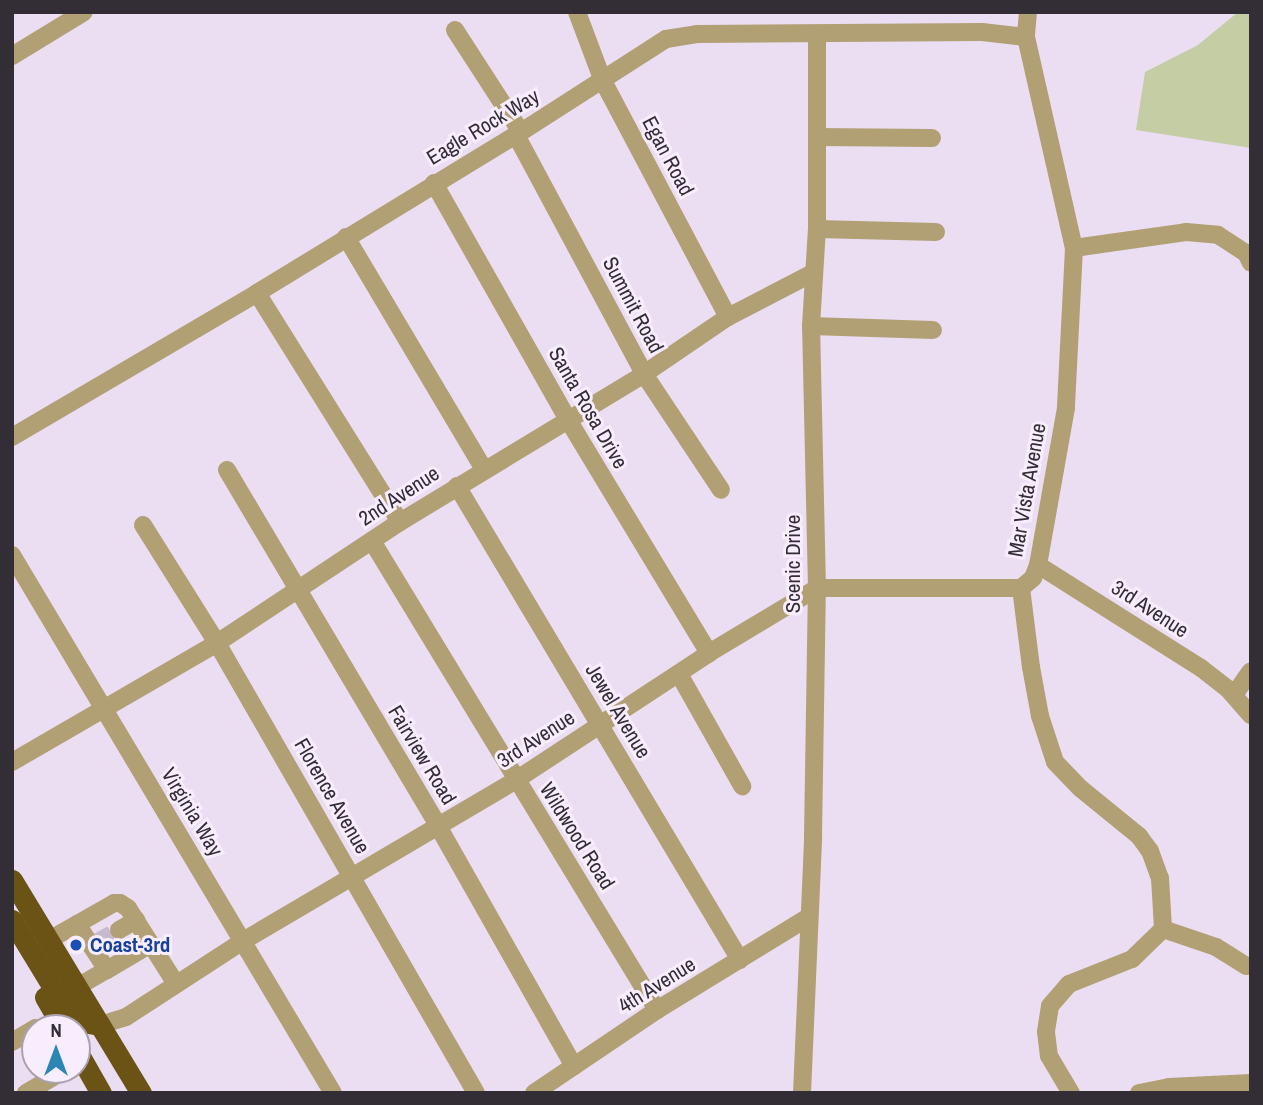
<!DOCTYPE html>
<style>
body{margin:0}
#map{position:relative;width:1263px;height:1105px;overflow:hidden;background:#ebdef3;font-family:"Archivo Narrow",sans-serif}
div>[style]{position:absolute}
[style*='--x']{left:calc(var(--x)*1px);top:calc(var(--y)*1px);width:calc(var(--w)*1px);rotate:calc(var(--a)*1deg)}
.green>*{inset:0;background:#c4cda4}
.minor-tunnel>*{height:18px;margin-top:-9px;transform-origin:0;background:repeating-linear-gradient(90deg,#c6bbcd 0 18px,transparent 0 27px)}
.minor>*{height:18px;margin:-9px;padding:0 9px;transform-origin:9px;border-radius:9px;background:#b2a075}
.highway>*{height:21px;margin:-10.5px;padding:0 10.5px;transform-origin:10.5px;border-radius:10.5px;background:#6a5315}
.dots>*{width:19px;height:19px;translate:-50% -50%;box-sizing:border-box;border:4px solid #f7edfd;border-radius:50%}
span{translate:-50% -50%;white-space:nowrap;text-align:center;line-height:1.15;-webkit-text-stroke:6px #f7edfd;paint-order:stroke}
.street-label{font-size:21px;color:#332e36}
.transit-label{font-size:21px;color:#164399;font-weight:700}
.left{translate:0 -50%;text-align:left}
.frame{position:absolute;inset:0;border:14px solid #332e36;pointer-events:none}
.north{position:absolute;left:21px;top:1014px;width:70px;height:70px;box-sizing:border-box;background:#f7edfd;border:2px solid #a9a1ad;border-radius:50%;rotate:0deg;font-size:19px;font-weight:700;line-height:28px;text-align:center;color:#332e36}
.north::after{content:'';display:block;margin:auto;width:24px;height:32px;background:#2c86b3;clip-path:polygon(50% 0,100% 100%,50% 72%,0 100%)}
</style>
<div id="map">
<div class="green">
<i style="clip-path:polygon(1238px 12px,1251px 12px,1251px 148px,1136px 130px,1145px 72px,1198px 45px)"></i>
</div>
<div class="minor-tunnel">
<i style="--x:96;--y:943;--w:26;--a:-29"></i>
</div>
<div class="minor">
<i style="--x:577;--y:12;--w:74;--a:69.4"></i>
<i style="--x:603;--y:81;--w:267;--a:62.1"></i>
<i style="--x:1028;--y:12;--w:25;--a:95"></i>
<i style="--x:1026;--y:37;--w:216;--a:77.2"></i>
<i style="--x:1074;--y:248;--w:160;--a:92.9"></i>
<i style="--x:1066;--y:408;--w:159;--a:100.1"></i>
<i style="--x:1038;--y:565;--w:14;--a:111"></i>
<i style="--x:1033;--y:578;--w:16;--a:140"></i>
<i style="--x:1021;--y:588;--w:80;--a:82.8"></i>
<i style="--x:1031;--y:667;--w:50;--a:79.6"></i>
<i style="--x:1040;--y:716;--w:48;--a:71.9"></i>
<i style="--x:1055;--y:762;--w:36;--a:46"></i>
<i style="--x:1080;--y:788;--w:76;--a:39.1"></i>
<i style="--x:1139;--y:836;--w:19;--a:54"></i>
<i style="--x:1150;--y:851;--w:29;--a:70"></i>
<i style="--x:1160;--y:878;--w:51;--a:86.6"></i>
<i style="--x:1163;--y:929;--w:43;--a:135.9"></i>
<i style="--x:1132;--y:959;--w:68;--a:158.4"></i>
<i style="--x:1069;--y:984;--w:29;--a:131"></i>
<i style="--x:1050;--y:1006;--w:26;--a:99"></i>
<i style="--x:1046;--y:1032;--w:24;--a:83"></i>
<i style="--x:1049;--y:1056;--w:43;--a:59.3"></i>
<i style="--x:455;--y:30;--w:121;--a:57.1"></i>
<i style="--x:12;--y:56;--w:84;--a:-31.4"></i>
<i style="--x:516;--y:135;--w:271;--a:61.8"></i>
<i style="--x:644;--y:374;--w:139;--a:56.4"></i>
<i style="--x:817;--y:137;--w:115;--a:0.5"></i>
<i style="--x:434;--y:183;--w:270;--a:60.5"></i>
<i style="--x:567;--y:418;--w:275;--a:58.9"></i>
<i style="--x:817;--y:229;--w:119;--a:1.4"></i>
<i style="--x:346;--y:237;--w:270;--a:59.3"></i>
<i style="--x:1074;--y:248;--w:113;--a:-8.1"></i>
<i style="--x:1186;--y:232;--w:32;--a:5"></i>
<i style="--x:1218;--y:235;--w:33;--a:33"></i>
<i style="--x:1246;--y:253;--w:11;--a:63"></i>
<i style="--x:257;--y:293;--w:270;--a:58"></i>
<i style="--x:811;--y:326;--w:122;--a:1.9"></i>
<i style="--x:12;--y:437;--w:284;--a:-30.4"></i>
<i style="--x:257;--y:293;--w:309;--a:-31.4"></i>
<i style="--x:521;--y:132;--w:172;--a:-32.7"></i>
<i style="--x:666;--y:39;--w:31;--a:-9"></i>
<i style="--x:697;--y:34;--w:285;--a:-0.4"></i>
<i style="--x:982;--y:32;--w:44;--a:6.5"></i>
<i style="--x:227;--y:470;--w:414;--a:59.3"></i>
<i style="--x:438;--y:826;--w:276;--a:60.5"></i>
<i style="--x:457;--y:486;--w:552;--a:59.16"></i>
<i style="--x:143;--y:525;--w:139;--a:57.9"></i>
<i style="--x:217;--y:643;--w:519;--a:60.08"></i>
<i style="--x:372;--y:541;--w:549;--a:58.71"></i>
<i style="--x:12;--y:555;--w:626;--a:59.18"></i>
<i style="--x:1038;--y:565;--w:193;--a:32.3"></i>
<i style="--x:1201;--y:668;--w:34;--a:38"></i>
<i style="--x:1228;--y:689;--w:35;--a:49"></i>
<i style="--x:679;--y:674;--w:129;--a:60.6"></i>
<i style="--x:1234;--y:695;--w:29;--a:-55"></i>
<i style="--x:12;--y:762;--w:237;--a:-30.1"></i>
<i style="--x:217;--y:643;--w:219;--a:-33.5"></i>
<i style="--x:400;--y:522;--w:285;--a:-31.2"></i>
<i style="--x:644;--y:374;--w:102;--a:-34.2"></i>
<i style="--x:728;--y:317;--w:96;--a:-27.4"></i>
<i style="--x:77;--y:924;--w:55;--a:56.9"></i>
<i style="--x:107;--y:970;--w:51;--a:-30.6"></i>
<i style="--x:1163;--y:929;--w:56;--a:18.8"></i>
<i style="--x:1216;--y:947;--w:36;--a:32"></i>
<i style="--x:119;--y:930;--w:20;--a:-30"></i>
<i style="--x:49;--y:940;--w:75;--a:-29.6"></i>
<i style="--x:114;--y:903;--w:6;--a:0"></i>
<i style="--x:120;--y:903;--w:9;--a:32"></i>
<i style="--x:128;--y:908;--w:90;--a:57.7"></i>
<i style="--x:77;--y:987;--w:34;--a:-30"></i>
<i style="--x:100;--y:1025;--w:27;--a:-17"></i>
<i style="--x:126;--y:1017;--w:140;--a:-33"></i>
<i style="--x:243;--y:941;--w:317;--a:-30.5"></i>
<i style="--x:516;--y:780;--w:231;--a:-33.3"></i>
<i style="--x:709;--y:653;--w:126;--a:-31"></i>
<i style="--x:817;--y:588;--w:204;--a:0"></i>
<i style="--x:12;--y:1042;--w:27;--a:-31"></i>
<i style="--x:26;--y:1093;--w:45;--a:-30.5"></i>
<i style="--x:534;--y:1093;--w:148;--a:-34"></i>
<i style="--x:657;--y:1010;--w:176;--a:-31.5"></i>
<i style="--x:802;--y:1093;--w:256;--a:-87.5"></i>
<i style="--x:813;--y:837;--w:249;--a:-89.1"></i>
<i style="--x:817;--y:588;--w:262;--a:-91.3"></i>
<i style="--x:811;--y:326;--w:97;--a:-86.5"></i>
<i style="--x:817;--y:229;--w:195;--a:-90"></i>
<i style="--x:1139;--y:1093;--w:31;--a:-11"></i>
<i style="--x:1169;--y:1087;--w:82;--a:-2.8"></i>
</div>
<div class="highway">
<i style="--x:12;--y:880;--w:249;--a:58.8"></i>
<i style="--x:12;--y:920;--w:98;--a:58.7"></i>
<i style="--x:63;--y:1004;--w:26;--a:43"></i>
<i style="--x:82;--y:1022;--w:18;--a:9"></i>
<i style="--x:45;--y:997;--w:36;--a:60"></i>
<i style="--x:77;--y:1051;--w:48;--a:60.3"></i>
</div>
<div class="dots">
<i style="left:76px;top:945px;background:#1a4fb4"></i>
</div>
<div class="street-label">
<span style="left:483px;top:127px;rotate:-31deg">Eagle Rock Way</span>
<span style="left:668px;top:156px;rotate:62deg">Egan Road</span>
<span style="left:633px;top:305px;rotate:62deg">Summit Road</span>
<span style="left:588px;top:408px;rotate:60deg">Santa Rosa Drive</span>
<span style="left:1027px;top:490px;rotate:-80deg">Mar Vista Avenue</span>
<span style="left:399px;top:496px;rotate:-33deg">2nd Avenue</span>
<span style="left:793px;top:564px;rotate:-90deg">Scenic Drive</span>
<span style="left:1150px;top:609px;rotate:33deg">3rd Avenue</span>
<span style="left:618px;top:711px;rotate:59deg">Jewel Avenue</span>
<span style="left:536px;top:739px;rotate:-33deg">3rd Avenue</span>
<span style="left:422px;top:755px;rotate:59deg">Fairview Road</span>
<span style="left:332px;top:796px;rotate:60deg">Florence Avenue</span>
<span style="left:192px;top:812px;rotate:59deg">Virginia Way</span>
<span style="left:577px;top:836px;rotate:58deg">Wildwood Road</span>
<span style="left:657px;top:985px;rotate:-32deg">4th Avenue</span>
</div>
<div class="transit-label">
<span class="left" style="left:90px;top:945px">Coast-3rd</span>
</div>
<div class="frame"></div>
<div class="north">N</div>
</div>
